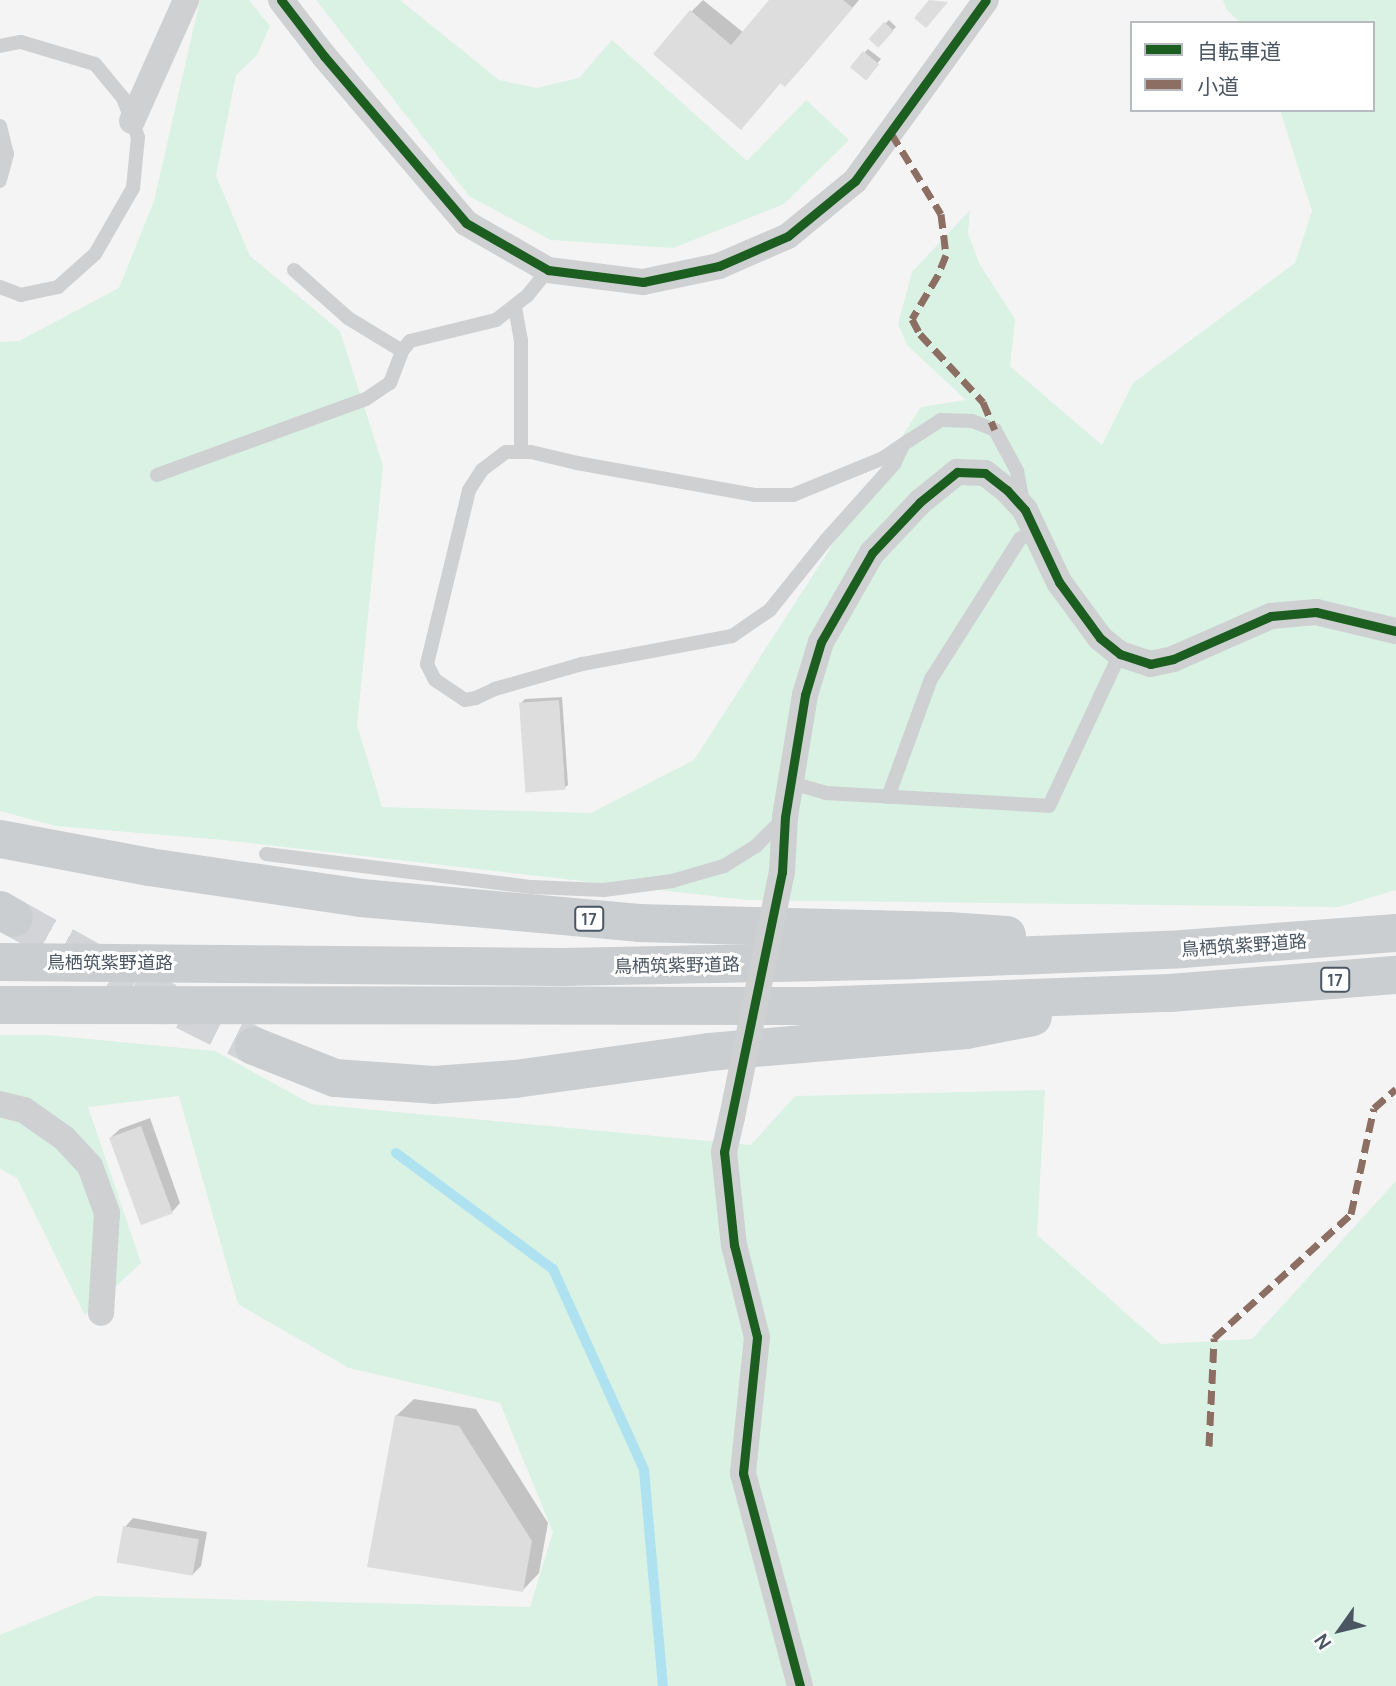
<!DOCTYPE html>
<meta charset="utf-8">
<style>
body{margin:0}
#map{position:relative;width:1396px;height:1686px;overflow:hidden;background:#f4f4f4;font-family:Manrope,"Noto Sans JP",sans-serif}
div>[style]{position:absolute}
[style*='--x']{left:calc(var(--x)*1px);top:calc(var(--y)*1px);width:calc(var(--w)*1px);rotate:calc(var(--a)*1deg)}
.green>*{inset:0;background:#d9f2e3}
.shadow>*{inset:0;background:#0003;transform-origin:0 0}
.stream>*{height:10px;margin:-5px;padding:0 5px;transform-origin:5px;border-radius:5px;background:#aee2f0}
.building>*{inset:0;background:#ddddde;transform-origin:0 0}
.primary-tunnel>*{height:38px;margin-top:-19px;transform-origin:0;background:repeating-linear-gradient(90deg,#d2d4d7 0 38px,transparent 0 57px)}
.service>*{height:14px;margin:-7px;padding:0 7px;transform-origin:7px;border-radius:7px;background:#ced0d2}
.minor>*{height:26px;margin:-13px;padding:0 13px;transform-origin:13px;border-radius:13px;background:#ced0d2}
.primary>*{height:38px;margin:-19px;padding:0 19px;transform-origin:19px;border-radius:19px;background:#caced1}
.minor-bridge>*{height:26px;margin:-13px;padding:0 13px;transform-origin:13px;border-radius:13px;background:#ced0d2}
.quiet>*{height:7px;margin-top:-3.5px;transform-origin:0;background:repeating-linear-gradient(90deg,#8d6e63 0 14px,transparent 0 21px)}
.cycleway>*{height:9px;margin:-4.5px;padding:0 4.5px;transform-origin:4.5px;border-radius:4.5px;background:#1b5e20}
span{translate:-50% -50%;white-space:nowrap;text-align:center;line-height:1.15;-webkit-text-stroke:6px #fff;paint-order:stroke}
.shield-label span{padding:2px 5px;background:#fff;border:2px solid;border-radius:5px;-webkit-text-stroke-width:0}
.shield-label{font-size:16px;color:#4a5661;font-weight:700}
.street-label{font-size:18px;color:#4a5661}
.legend{position:absolute;left:1130px;top:21px;width:245px;height:91px;box-sizing:border-box;background:#fff;border:2px solid #b7bbc0;margin:0;padding:9px 12px;list-style:none;font-size:21px;color:#4a5661}
.legend li{display:flex;align-items:center;gap:14px;height:35px}
.legend b{width:35px;border:2px solid #b7bbc0}
.north{position:absolute;left:1305px;top:1595px;width:70px;height:70px;-webkit-text-stroke:5px #fff;paint-order:stroke;rotate:236deg;font-size:19px;font-weight:700;line-height:28px;text-align:center;color:#4a5661}
.north::after{content:'';display:block;margin:auto;width:24px;height:32px;background:#4a5661;clip-path:polygon(50% 0,100% 100%,50% 72%,0 100%)}
</style>
<div id="map">
<div class="green">
<i style="clip-path:polygon(200px 0,249px 0,270px 26px,257px 55px,236px 75px,216px 176px,250px 256px,340px 331px,383px 466px,357px 725px,382px 807px,591px 813px,694px 760px,921px 407px,966px 400px,907px 345px,898px 324px,912px 272px,970px 210px,968px 233px,979px 263px,1015px 319px,1010px 366px,1102px 445px,1133px 383px,1295px 263px,1312px 211px,1280px 110px,1373px 110px,1373px 23px,1241px 23px,1226px 9px,1223px 0,1396px 0,1396px 890px,1339px 907px,747px 900px,224px 840px,56px 826px,0 811px,0 342px,19px 341px,119px 288px,154px 201px)"></i>
<i style="clip-path:polygon(316px 0,400px 0,499px 80px,537px 88px,579px 78px,612px 40px,747px 161px,806px 100px,849px 140px,784px 204px,673px 248px,551px 240px,469px 196px)"></i>
<i style="clip-path:polygon(0 1035px,46px 1035px,215px 1051px,311px 1104px,751px 1145px,795px 1096px,1045px 1090px,1037px 1235px,1161px 1344px,1252px 1339px,1396px 1181px,1396px 1686px,0 1686px,0 1635px,96px 1596px,530px 1607px,553px 1532px,500px 1403px,349px 1368px,238px 1304px,179px 1096px,88px 1107px,141px 1263px,85px 1315px,17px 1178px,0 1169px)"></i>
</div>
<div class="shadow">
<i style="clip-path:polygon(703px 0,744px 33px,771px 0,859px 0,798px 72px,785px 85px,781px 82px,754px 114px,691px 12px)"></i>
<i style="left:889px;top:20px;width:10px;height:25px;rotate:45deg"></i>
<i style="clip-path:polygon(868px 49px,881px 59px,869px 73px,865px 52px)"></i>
<i style="clip-path:polygon(562px 697px,568px 785px,564px 788px,521px 703px,525px 699px)"></i>
<i style="clip-path:polygon(150px 1118px,180px 1203px,172px 1212px,111px 1137px,120px 1129px)"></i>
<i style="clip-path:polygon(414px 1399px,476px 1409px,548px 1523px,539px 1573px,522px 1591px,396px 1416px)"></i>
<i style="clip-path:polygon(133px 1518px,207px 1532px,201px 1566px,192px 1575px,125px 1527px)"></i>
</div>
<div class="stream">
<i style="--x:396;--y:1153;--w:195;--a:36.5"></i>
<i style="--x:553;--y:1269;--w:221;--a:65.6"></i>
<i style="--x:644;--y:1470;--w:217;--a:85"></i>
</div>
<div class="building">
<i style="clip-path:polygon(769px 0,843px 0,853px 8px,785px 87px,780px 83px,741px 130px,653px 54px,690px 10px,731px 45px)"></i>
<i style="clip-path:polygon(929px 0,948px 2px,926px 28px,914px 18px)"></i>
<i style="left:884px;top:22px;width:13px;height:23px;rotate:42deg"></i>
<i style="left:863px;top:51px;width:21px;height:21px;rotate:39deg"></i>
<i style="left:559px;top:700px;width:90px;height:40px;rotate:86deg"></i>
<i style="left:141px;top:1126px;width:93px;height:34px;rotate:70deg"></i>
<i style="clip-path:polygon(395px 1415px,459px 1426px,532px 1541px,523px 1592px,367px 1567px)"></i>
<i style="left:123px;top:1526px;width:77px;height:37px;rotate:10deg"></i>
</div>
<div class="primary-tunnel">
<i style="--x:14;--y:918;--w:137;--a:29.2"></i>
<i style="--x:134;--y:985;--w:135;--a:26.9"></i>
</div>
<div class="service">
<i style="--x:0;--y:46;--w:21;--a:-11"></i>
<i style="--x:21;--y:42;--w:77;--a:16.6"></i>
<i style="--x:95;--y:64;--w:44;--a:50.5"></i>
<i style="--x:123;--y:98;--w:42;--a:69"></i>
<i style="--x:138;--y:137;--w:51;--a:95.6"></i>
<i style="--x:133;--y:188;--w:76;--a:119.9"></i>
<i style="--x:95;--y:254;--w:50;--a:138.3"></i>
<i style="--x:58;--y:287;--w:38;--a:168"></i>
<i style="--x:21;--y:295;--w:22;--a:-159"></i>
<i style="--x:0;--y:126;--w:29;--a:76"></i>
<i style="--x:7;--y:154;--w:28;--a:105"></i>
<i style="--x:294;--y:270;--w:72;--a:41.6"></i>
<i style="--x:348;--y:318;--w:63;--a:31.4"></i>
<i style="--x:515;--y:307;--w:34;--a:80"></i>
<i style="--x:521;--y:340;--w:112;--a:90"></i>
<i style="--x:903;--y:445;--w:21;--a:115"></i>
<i style="--x:894;--y:464;--w:102;--a:131.8"></i>
<i style="--x:826;--y:540;--w:90;--a:128.7"></i>
<i style="--x:770;--y:610;--w:46;--a:145.6"></i>
<i style="--x:732;--y:636;--w:153;--a:169.4"></i>
<i style="--x:582;--y:664;--w:91;--a:164"></i>
<i style="--x:495;--y:689;--w:21;--a:155"></i>
<i style="--x:476;--y:698;--w:11;--a:170"></i>
<i style="--x:465;--y:700;--w:36;--a:-146"></i>
<i style="--x:435;--y:680;--w:18;--a:-117"></i>
<i style="--x:427;--y:664;--w:179;--a:-76.4"></i>
<i style="--x:469;--y:490;--w:24;--a:-57"></i>
<i style="--x:482;--y:470;--w:30;--a:-37"></i>
<i style="--x:506;--y:452;--w:25;--a:0"></i>
<i style="--x:531;--y:452;--w:47;--a:13.4"></i>
<i style="--x:577;--y:463;--w:180;--a:10.2"></i>
<i style="--x:754;--y:495;--w:39;--a:0"></i>
<i style="--x:793;--y:495;--w:97;--a:-22.3"></i>
<i style="--x:883;--y:458;--w:32;--a:-34"></i>
<i style="--x:910;--y:440;--w:37;--a:-33"></i>
<i style="--x:941;--y:420;--w:31;--a:2"></i>
<i style="--x:972;--y:421;--w:25;--a:21"></i>
<i style="--x:995;--y:430;--w:47;--a:61.8"></i>
<i style="--x:1017;--y:471;--w:32;--a:79"></i>
<i style="--x:157;--y:475;--w:222;--a:-20"></i>
<i style="--x:366;--y:399;--w:29;--a:-34"></i>
<i style="--x:390;--y:383;--w:34;--a:-69"></i>
<i style="--x:402;--y:351;--w:13;--a:-51"></i>
<i style="--x:410;--y:341;--w:89;--a:-13.7"></i>
<i style="--x:496;--y:320;--w:39;--a:-38"></i>
<i style="--x:527;--y:296;--w:33;--a:-51"></i>
<i style="--x:792;--y:783;--w:35;--a:16"></i>
<i style="--x:826;--y:793;--w:223;--a:3.3"></i>
<i style="--x:1049;--y:806;--w:168;--a:-65"></i>
<i style="--x:888;--y:797;--w:126;--a:-70"></i>
<i style="--x:931;--y:679;--w:166;--a:-57.6"></i>
<i style="--x:1020;--y:539;--w:16;--a:-35"></i>
<i style="--x:266;--y:854;--w:268;--a:7.1"></i>
<i style="--x:532;--y:887;--w:72;--a:2.4"></i>
<i style="--x:604;--y:890;--w:69;--a:-7.5"></i>
<i style="--x:672;--y:881;--w:54;--a:-16.1"></i>
<i style="--x:724;--y:866;--w:38;--a:-32"></i>
<i style="--x:756;--y:846;--w:40;--a:-45"></i>
</div>
<div class="minor">
<i style="--x:281;--y:0;--w:71;--a:52.5"></i>
<i style="--x:324;--y:56;--w:219;--a:49.6"></i>
<i style="--x:466;--y:223;--w:95;--a:29.8"></i>
<i style="--x:548;--y:270;--w:96;--a:7.2"></i>
<i style="--x:643;--y:282;--w:78;--a:-11.9"></i>
<i style="--x:719;--y:266;--w:75;--a:-23.5"></i>
<i style="--x:788;--y:236;--w:87;--a:-39.4"></i>
<i style="--x:855;--y:181;--w:223;--a:-54.1"></i>
<i style="--x:132;--y:121;--w:133;--a:-65.9"></i>
<i style="--x:782;--y:872;--w:55;--a:-86.9"></i>
<i style="--x:785;--y:817;--w:124;--a:-80.7"></i>
<i style="--x:805;--y:695;--w:55;--a:-73.2"></i>
<i style="--x:821;--y:642;--w:103;--a:-60.2"></i>
<i style="--x:872;--y:553;--w:70;--a:-46.7"></i>
<i style="--x:920;--y:502;--w:48;--a:-39"></i>
<i style="--x:957;--y:472;--w:28;--a:2"></i>
<i style="--x:985;--y:473;--w:28;--a:38"></i>
<i style="--x:1007;--y:490;--w:27;--a:48"></i>
<i style="--x:1025;--y:510;--w:80;--a:64.7"></i>
<i style="--x:1059;--y:582;--w:69;--a:53.8"></i>
<i style="--x:1100;--y:638;--w:26;--a:39"></i>
<i style="--x:1120;--y:654;--w:32;--a:18"></i>
<i style="--x:1150;--y:664;--w:24;--a:-12"></i>
<i style="--x:1173;--y:659;--w:107;--a:-23.7"></i>
<i style="--x:1271;--y:616;--w:45;--a:-5.1"></i>
<i style="--x:1316;--y:612;--w:82;--a:13.4"></i>
<i style="--x:0;--y:1104;--w:25;--a:14"></i>
<i style="--x:24;--y:1110;--w:49;--a:35"></i>
<i style="--x:64;--y:1138;--w:38;--a:47"></i>
<i style="--x:90;--y:1166;--w:50;--a:70.1"></i>
<i style="--x:107;--y:1213;--w:100;--a:93.4"></i>
<i style="--x:732;--y:1117;--w:36;--a:103"></i>
<i style="--x:724;--y:1152;--w:94;--a:83.9"></i>
<i style="--x:734;--y:1245;--w:95;--a:76"></i>
<i style="--x:757;--y:1337;--w:137;--a:95.9"></i>
<i style="--x:743;--y:1473;--w:220;--a:75"></i>
</div>
<div class="primary">
<i style="--x:0;--y:839;--w:152;--a:10.6"></i>
<i style="--x:149;--y:867;--w:214;--a:8.3"></i>
<i style="--x:361;--y:898;--w:279;--a:5.1"></i>
<i style="--x:639;--y:923;--w:309;--a:1.5"></i>
<i style="--x:948;--y:931;--w:59;--a:3.9"></i>
<i style="--x:0;--y:910;--w:16;--a:30"></i>
<i style="--x:0;--y:962;--w:562;--a:0.51"></i>
<i style="--x:562;--y:967;--w:351;--a:-1.1"></i>
<i style="--x:913;--y:960;--w:269;--a:-2.3"></i>
<i style="--x:1182;--y:949;--w:215;--a:-4.3"></i>
<i style="--x:0;--y:1005;--w:812;--a:0.07"></i>
<i style="--x:812;--y:1006;--w:358;--a:-2.1"></i>
<i style="--x:1170;--y:993;--w:227;--a:-4.6"></i>
<i style="--x:254;--y:1046;--w:87;--a:21.6"></i>
<i style="--x:335;--y:1078;--w:99;--a:4"></i>
<i style="--x:434;--y:1085;--w:81;--a:-4.2"></i>
<i style="--x:515;--y:1079;--w:196;--a:-7.9"></i>
<i style="--x:709;--y:1052;--w:258;--a:-4.9"></i>
<i style="--x:966;--y:1030;--w:68;--a:-11"></i>
</div>
<div class="minor-bridge">
<i style="--x:732;--y:1117;--w:250;--a:-78.5"></i>
</div>
<div class="quiet">
<i style="--x:891;--y:133;--w:95;--a:58.3"></i>
<i style="--x:941;--y:214;--w:41;--a:83"></i>
<i style="--x:946;--y:255;--w:22;--a:112"></i>
<i style="--x:938;--y:275;--w:51;--a:120.6"></i>
<i style="--x:912;--y:319;--w:17;--a:62"></i>
<i style="--x:920;--y:334;--w:93;--a:47.2"></i>
<i style="--x:983;--y:402;--w:30;--a:67"></i>
<i style="--x:1209;--y:1446;--w:108;--a:-87.3"></i>
<i style="--x:1214;--y:1338;--w:185;--a:-42.1"></i>
<i style="--x:1351;--y:1214;--w:108;--a:-77.8"></i>
<i style="--x:1374;--y:1108;--w:29;--a:-41"></i>
</div>
<div class="cycleway">
<i style="--x:281;--y:0;--w:71;--a:52.5"></i>
<i style="--x:324;--y:56;--w:219;--a:49.6"></i>
<i style="--x:466;--y:223;--w:95;--a:29.8"></i>
<i style="--x:548;--y:270;--w:96;--a:7.2"></i>
<i style="--x:643;--y:282;--w:78;--a:-11.9"></i>
<i style="--x:719;--y:266;--w:75;--a:-23.5"></i>
<i style="--x:788;--y:236;--w:87;--a:-39.4"></i>
<i style="--x:855;--y:181;--w:223;--a:-54.1"></i>
<i style="--x:800;--y:1686;--w:220;--a:-105"></i>
<i style="--x:743;--y:1473;--w:137;--a:-84.1"></i>
<i style="--x:757;--y:1337;--w:95;--a:-104"></i>
<i style="--x:734;--y:1245;--w:94;--a:-96.1"></i>
<i style="--x:724;--y:1152;--w:286;--a:-78.3"></i>
<i style="--x:782;--y:872;--w:55;--a:-86.9"></i>
<i style="--x:785;--y:817;--w:124;--a:-80.7"></i>
<i style="--x:805;--y:695;--w:55;--a:-73.2"></i>
<i style="--x:821;--y:642;--w:103;--a:-60.2"></i>
<i style="--x:872;--y:553;--w:70;--a:-46.7"></i>
<i style="--x:920;--y:502;--w:48;--a:-39"></i>
<i style="--x:957;--y:472;--w:28;--a:2"></i>
<i style="--x:985;--y:473;--w:28;--a:38"></i>
<i style="--x:1007;--y:490;--w:27;--a:48"></i>
<i style="--x:1025;--y:510;--w:80;--a:64.7"></i>
<i style="--x:1059;--y:582;--w:69;--a:53.8"></i>
<i style="--x:1100;--y:638;--w:26;--a:39"></i>
<i style="--x:1120;--y:654;--w:32;--a:18"></i>
<i style="--x:1150;--y:664;--w:24;--a:-12"></i>
<i style="--x:1173;--y:659;--w:107;--a:-23.7"></i>
<i style="--x:1271;--y:616;--w:45;--a:-5.1"></i>
<i style="--x:1316;--y:612;--w:82;--a:13.4"></i>
</div>
<div class="shield-label">
<span style="left:589px;top:919px">17</span>
<span style="left:1335px;top:980px">17</span>
</div>
<div class="street-label">
<span style="left:1244px;top:945px;rotate:-4deg">鳥栖筑紫野道路</span>
<span style="left:110px;top:962px">鳥栖筑紫野道路</span>
<span style="left:677px;top:965px;rotate:-1deg">鳥栖筑紫野道路</span>
</div>
<ul class="legend">
<li><b style="height:9px;background:#1b5e20"></b>自転車道</li>
<li><b style="height:9px;background:#8d6e63"></b>小道</li>
</ul>
<div class="north">N</div>
</div>
